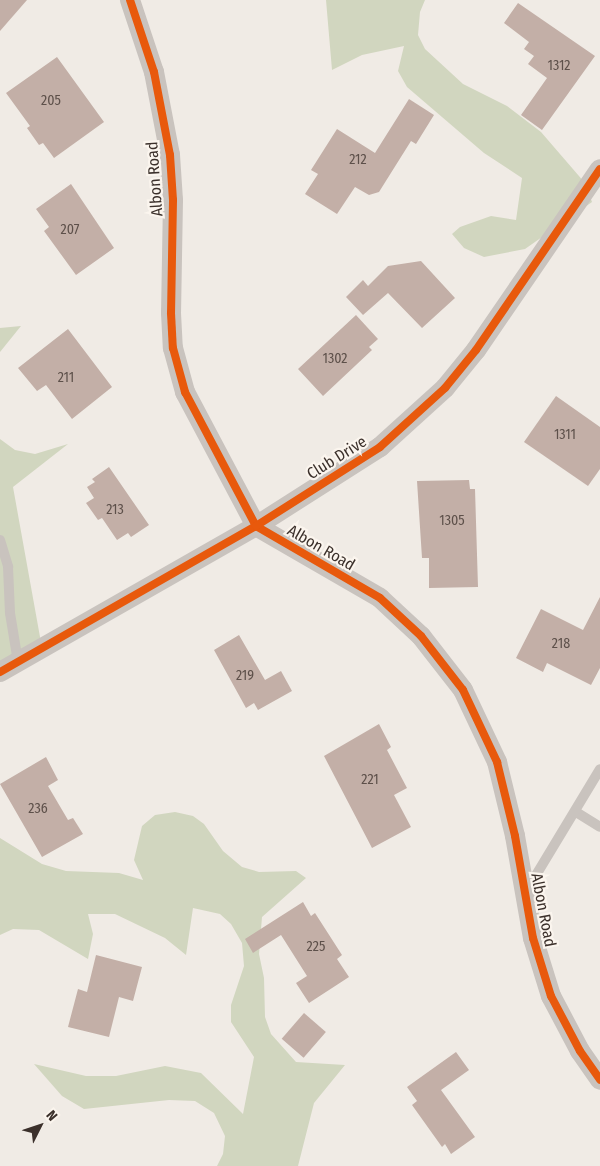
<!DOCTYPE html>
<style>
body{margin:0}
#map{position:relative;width:600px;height:1166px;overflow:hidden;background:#f0ebe5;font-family:"Fira Sans Condensed",sans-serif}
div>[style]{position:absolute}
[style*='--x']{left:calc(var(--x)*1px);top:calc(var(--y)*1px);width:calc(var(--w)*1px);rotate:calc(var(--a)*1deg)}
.green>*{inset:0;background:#d1d6bf}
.building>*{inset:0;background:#c3afa7;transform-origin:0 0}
.lane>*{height:10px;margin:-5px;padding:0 5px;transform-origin:5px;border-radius:5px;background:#c9c3be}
.street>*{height:20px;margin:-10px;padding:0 10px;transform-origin:10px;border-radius:10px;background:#c9c3be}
.cycleway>*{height:8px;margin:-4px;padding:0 4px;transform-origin:4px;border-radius:4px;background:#e8590c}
span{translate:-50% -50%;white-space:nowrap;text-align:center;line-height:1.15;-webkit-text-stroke:4.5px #fbf5ee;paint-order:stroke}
.number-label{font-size:14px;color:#5d504a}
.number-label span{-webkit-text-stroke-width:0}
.street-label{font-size:16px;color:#3b302b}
.north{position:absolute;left:15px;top:1101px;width:50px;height:50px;-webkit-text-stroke:4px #fbf5ee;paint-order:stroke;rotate:49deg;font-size:14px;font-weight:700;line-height:20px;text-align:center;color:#3b302b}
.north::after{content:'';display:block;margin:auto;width:18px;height:22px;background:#3b302b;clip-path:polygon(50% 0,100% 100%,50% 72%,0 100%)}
</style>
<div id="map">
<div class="green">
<i style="clip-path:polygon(326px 0,425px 0,420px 12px,418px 35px,425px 49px,463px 84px,507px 106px,541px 132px,585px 183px,592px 202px,525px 249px,484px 257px,464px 248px,452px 234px,460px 227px,491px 216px,516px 220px,522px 178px,484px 153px,407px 87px,398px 71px,404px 46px,362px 55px,332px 70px)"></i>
<i style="clip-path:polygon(21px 326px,0 352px,0 328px)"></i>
<i style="clip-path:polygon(0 439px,15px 450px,35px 454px,68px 444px,13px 487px,42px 648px,0 674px)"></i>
<i style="clip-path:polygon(175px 812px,193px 816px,204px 824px,223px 851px,242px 867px,259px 872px,296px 871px,306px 878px,262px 917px,259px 954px,264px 978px,265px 1017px,271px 1034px,296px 1062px,345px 1065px,314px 1103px,298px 1166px,217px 1166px,223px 1154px,225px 1136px,214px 1113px,195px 1101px,169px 1100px,84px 1109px,62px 1096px,34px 1064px,86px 1076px,116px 1076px,165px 1066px,201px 1073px,243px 1114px,254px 1057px,231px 1022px,231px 1005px,244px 966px,242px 943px,231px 924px,220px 914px,193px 908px,186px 955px,165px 938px,115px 914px,88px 914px,93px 934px,88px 959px,39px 930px,13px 929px,0 935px,0 838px,42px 864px,66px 871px,119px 873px,143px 880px,134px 860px,142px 826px,155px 815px)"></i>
</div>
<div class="building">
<i style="clip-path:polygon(0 0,27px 0,0 31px)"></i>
<i style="clip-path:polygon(518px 3px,595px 56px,542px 130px,521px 115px,547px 78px,528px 64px,534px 56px,524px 49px,529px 42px,504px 23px)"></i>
<i style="clip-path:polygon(57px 57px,104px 122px,54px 158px,43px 143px,39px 145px,27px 128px,30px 126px,6px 93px)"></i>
<i style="clip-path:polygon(409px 99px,434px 115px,416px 144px,411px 141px,379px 192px,369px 195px,355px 187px,337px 214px,305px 194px,318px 174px,311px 170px,337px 129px,375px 153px)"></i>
<i style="clip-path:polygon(71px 184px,114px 248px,76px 275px,44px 231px,49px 227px,36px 209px)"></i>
<i style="clip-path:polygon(421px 261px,455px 298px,422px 328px,388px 293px,363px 315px,346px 297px,363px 280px,368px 286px,388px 266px)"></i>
<i style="clip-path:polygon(356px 315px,378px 339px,369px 347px,372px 350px,323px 396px,298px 369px)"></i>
<i style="clip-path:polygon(68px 329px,112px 387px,72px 419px,46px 385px,37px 391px,18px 368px)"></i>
<i style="clip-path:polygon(556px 396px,600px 427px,600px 469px,588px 486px,524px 442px)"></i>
<i style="clip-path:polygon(109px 467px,149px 525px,131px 537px,128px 533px,117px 540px,102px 518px,98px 520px,86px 503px,94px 498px,87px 487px,95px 482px,92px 479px)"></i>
<i style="clip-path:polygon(469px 480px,470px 489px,475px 489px,478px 587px,429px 588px,429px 558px,422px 558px,417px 481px)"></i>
<i style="clip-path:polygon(600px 597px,600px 668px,591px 685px,547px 663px,543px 672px,516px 658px,541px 609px,583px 630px)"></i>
<i style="clip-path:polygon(239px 635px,265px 680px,281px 671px,292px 691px,258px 710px,254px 703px,246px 708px,214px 650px)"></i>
<i style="clip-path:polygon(379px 724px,391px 747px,387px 750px,407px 788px,394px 795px,411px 827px,372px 848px,324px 756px)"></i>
<i style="clip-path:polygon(46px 757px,58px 780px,48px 786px,68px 820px,73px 818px,83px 834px,42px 857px,0 784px)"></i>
<i style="clip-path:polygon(303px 902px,311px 916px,315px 913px,342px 955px,337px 959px,349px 977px,309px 1003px,296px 983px,307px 976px,281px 935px,253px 953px,245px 939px)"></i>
<i style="clip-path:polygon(96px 955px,142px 967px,133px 1001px,119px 997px,109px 1037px,68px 1027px,78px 989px,87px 992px)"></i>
<i style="left:304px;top:1013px;width:29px;height:34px;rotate:41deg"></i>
<i style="clip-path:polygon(456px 1052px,469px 1070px,441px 1090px,475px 1137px,451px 1154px,445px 1144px,442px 1147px,412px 1105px,417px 1101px,407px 1087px)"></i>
</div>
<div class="lane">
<i style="--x:0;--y:540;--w:28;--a:73"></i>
<i style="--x:8;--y:567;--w:46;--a:87.5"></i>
<i style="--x:10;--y:613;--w:50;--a:80.7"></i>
<i style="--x:576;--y:812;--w:28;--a:32"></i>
<i style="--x:527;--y:890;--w:141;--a:-58.9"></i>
</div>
<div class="street">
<i style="--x:130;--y:0;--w:76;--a:71.6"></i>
<i style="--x:154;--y:72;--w:85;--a:79.1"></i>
<i style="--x:170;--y:155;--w:45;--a:86.2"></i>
<i style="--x:173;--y:200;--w:113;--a:91"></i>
<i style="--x:171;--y:313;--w:35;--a:87"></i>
<i style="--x:173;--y:348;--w:46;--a:74.7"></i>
<i style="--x:185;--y:392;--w:152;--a:62.1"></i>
<i style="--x:256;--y:526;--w:143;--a:30.1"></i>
<i style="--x:380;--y:598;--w:56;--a:42.8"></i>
<i style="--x:421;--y:636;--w:68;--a:52.1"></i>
<i style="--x:463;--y:690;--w:80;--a:64.7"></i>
<i style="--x:497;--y:762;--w:76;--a:76.3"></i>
<i style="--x:515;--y:836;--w:104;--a:80"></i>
<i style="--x:533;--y:938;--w:61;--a:72.8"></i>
<i style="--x:551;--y:996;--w:62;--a:62.2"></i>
<i style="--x:580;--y:1051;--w:35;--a:55"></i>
<i style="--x:0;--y:672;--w:295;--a:-29.7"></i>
<i style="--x:256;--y:526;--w:147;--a:-32.5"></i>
<i style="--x:380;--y:447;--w:88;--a:-42.2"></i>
<i style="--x:445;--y:388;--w:49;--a:-50.8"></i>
<i style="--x:476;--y:350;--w:219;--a:-55.6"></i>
</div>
<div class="cycleway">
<i style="--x:130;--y:0;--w:76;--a:71.6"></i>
<i style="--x:154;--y:72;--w:85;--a:79.1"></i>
<i style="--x:170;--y:155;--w:45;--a:86.2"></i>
<i style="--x:173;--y:200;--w:113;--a:91"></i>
<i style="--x:171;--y:313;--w:35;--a:87"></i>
<i style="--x:173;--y:348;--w:46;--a:74.7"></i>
<i style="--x:185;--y:392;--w:152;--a:62.1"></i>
<i style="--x:256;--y:526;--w:143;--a:30.1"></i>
<i style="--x:380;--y:598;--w:56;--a:42.8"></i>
<i style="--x:421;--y:636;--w:68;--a:52.1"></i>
<i style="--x:463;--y:690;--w:80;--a:64.7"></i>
<i style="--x:497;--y:762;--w:76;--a:76.3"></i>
<i style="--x:515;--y:836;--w:104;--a:80"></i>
<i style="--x:533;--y:938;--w:61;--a:72.8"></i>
<i style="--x:551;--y:996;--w:62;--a:62.2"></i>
<i style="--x:580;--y:1051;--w:35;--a:55"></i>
<i style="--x:0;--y:672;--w:295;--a:-29.7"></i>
<i style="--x:256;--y:526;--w:147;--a:-32.5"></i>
<i style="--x:380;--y:447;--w:88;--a:-42.2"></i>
<i style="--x:445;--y:388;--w:49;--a:-50.8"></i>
<i style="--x:476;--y:350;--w:219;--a:-55.6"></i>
</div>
<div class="number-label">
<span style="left:559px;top:66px">1312</span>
<span style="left:51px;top:101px">205</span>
<span style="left:358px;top:160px">212</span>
<span style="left:70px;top:230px">207</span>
<span style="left:335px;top:359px">1302</span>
<span style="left:66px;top:378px">211</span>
<span style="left:565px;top:435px">1311</span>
<span style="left:115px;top:510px">213</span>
<span style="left:452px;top:521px">1305</span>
<span style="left:561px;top:644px">218</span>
<span style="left:245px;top:676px">219</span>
<span style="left:370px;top:780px">221</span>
<span style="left:38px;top:809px">236</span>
<span style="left:316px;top:947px">225</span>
</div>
<div class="street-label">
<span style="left:155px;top:179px;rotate:-94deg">Albon Road</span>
<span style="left:337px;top:458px;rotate:-32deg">Club Drive</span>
<span style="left:321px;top:548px;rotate:30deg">Albon Road</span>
<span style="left:543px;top:910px;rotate:79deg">Albon Road</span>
</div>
<div class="north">N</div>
</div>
